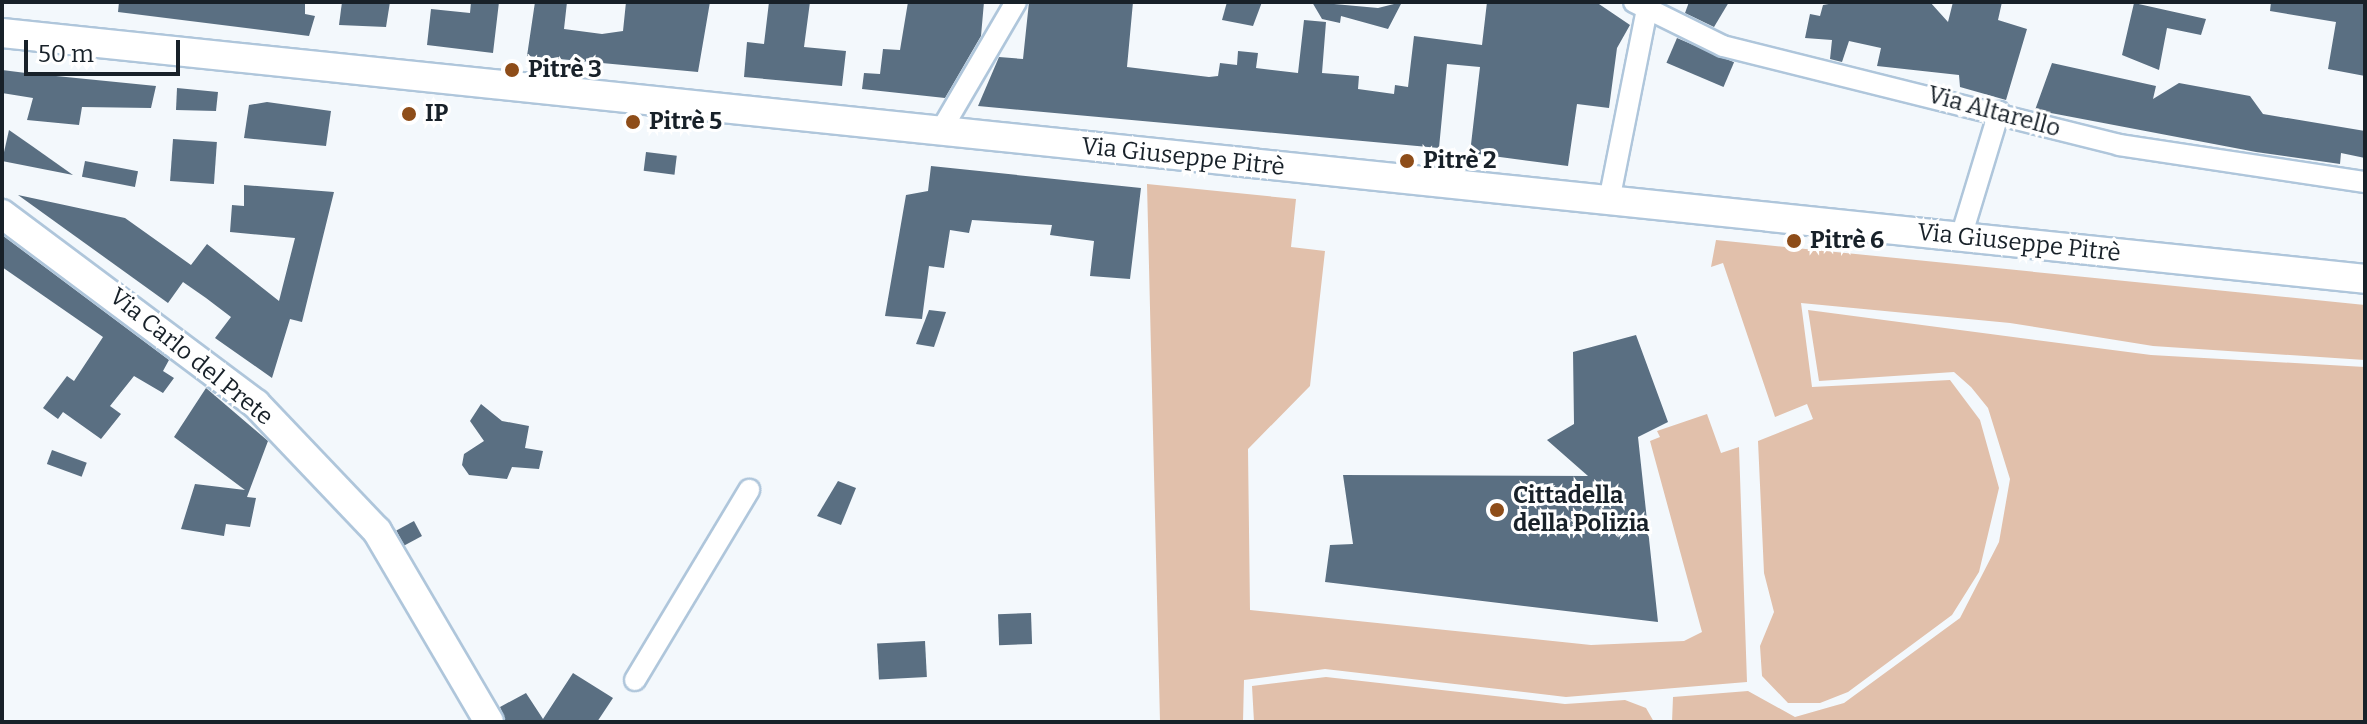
<!DOCTYPE html>
<meta charset="utf-8">
<style>
body{margin:0}
#map{position:relative;width:2367px;height:724px;overflow:hidden;background:#f3f8fc;font-family:Bitter,serif}
div>[style]{position:absolute}
[style*='--x']{left:calc(var(--x)*1px);top:calc(var(--y)*1px);width:calc(var(--w)*1px);rotate:calc(var(--a)*1deg)}
.green>*{inset:0;background:#e1c0ab}
.building>*{inset:0;background:#5a6f82;transform-origin:0 0}
.roads{filter:drop-shadow(2px 0 #afc6db) drop-shadow(-2px 0 #afc6db) drop-shadow(0 2px #afc6db) drop-shadow(0 -2px #afc6db)}
.street>*{height:20px;margin:-10px;padding:0 10px;transform-origin:10px;border-radius:10px;background:#fff}
.secondary>*{height:28px;margin:-14px;padding:0 14px;transform-origin:14px;border-radius:14px;background:#fff}
.dots>*{width:22px;height:22px;translate:-50% -50%;box-sizing:border-box;border:4px solid #fff;border-radius:50%}
span{translate:-50% -50%;white-space:nowrap;text-align:center;line-height:1.15;-webkit-text-stroke:6px #fff;paint-order:stroke}
.poi-label{font-size:24px;color:#182129;font-weight:700}
.left{translate:0 -50%;text-align:left}
.street-label{font-size:24px;color:#182129}
.frame{position:absolute;inset:0;border:4px solid #182129;pointer-events:none}
.scale{position:absolute;left:24px;top:40px;width:156px;height:36px;box-sizing:border-box;border:4px solid #182129;border-top:0;padding-left:10px;font-size:24px;line-height:28px;white-space:nowrap;color:#182129;-webkit-text-stroke:6px #fff;paint-order:stroke}
</style>
<div id="map">
<div class="green">
<i style="clip-path:polygon(1147px 184px,1296px 199px,1291px 247px,1325px 251px,1310px 386px,1248px 449px,1250px 610px,1591px 645px,1684px 641px,1702px 632px,1650px 441px,1660px 437px,1657px 431px,1707px 414px,1721px 453px,1739px 447px,1747px 682px,1566px 697px,1325px 669px,1244px 680px,1243px 722px,1160px 722px)"></i>
<i style="clip-path:polygon(1716px 240px,2365px 305px,2365px 360px,2153px 346px,2010px 323px,1801px 303px,1812px 387px,1950px 380px,1980px 420px,1999px 488px,1979px 572px,1952px 615px,1848px 692px,1820px 703px,1788px 703px,1762px 676px,1760px 646px,1774px 612px,1764px 573px,1758px 441px,1813px 419px,1807px 404px,1775px 417px,1723px 263px,1711px 267px)"></i>
<i style="clip-path:polygon(1808px 310px,2151px 355px,2365px 367px,2365px 722px,1672px 722px,1673px 697px,1748px 691px,1795px 717px,1844px 703px,1960px 618px,1999px 542px,2010px 479px,1988px 408px,1971px 387px,1954px 372px,1819px 381px)"></i>
<i style="clip-path:polygon(1326px 677px,1565px 704px,1625px 700px,1646px 708px,1654px 722px,1254px 722px,1252px 686px)"></i>
</div>
<div class="building">
<i style="clip-path:polygon(119px 2px,305px 2px,305px 14px,315px 16px,309px 36px,118px 12px)"></i>
<i style="clip-path:polygon(342px 2px,390px 2px,386px 27px,339px 25px)"></i>
<i style="clip-path:polygon(471px 2px,499px 2px,493px 53px,427px 45px,431px 9px,470px 13px)"></i>
<i style="clip-path:polygon(535px 2px,567px 2px,564px 29px,602px 34px,623px 31px,626px 2px,710px 2px,698px 72px,527px 56px)"></i>
<i style="clip-path:polygon(769px 2px,810px 2px,804px 47px,846px 51px,842px 86px,744px 77px,747px 42px,764px 44px)"></i>
<i style="clip-path:polygon(908px 2px,984px 2px,981px 36px,945px 98px,862px 89px,864px 73px,880px 74px,883px 49px,900px 50px)"></i>
<i style="clip-path:polygon(1029px 2px,1133px 2px,1127px 67px,1209px 77px,1218px 76px,1220px 63px,1237px 65px,1238px 51px,1258px 53px,1256px 68px,1298px 73px,1304px 20px,1326px 22px,1322px 73px,1359px 76px,1358px 89px,1394px 94px,1395px 85px,1408px 87px,1414px 36px,1482px 45px,1487px 2px,1596px 2px,1630px 25px,1617px 48px,1609px 108px,1577px 104px,1568px 166px,1470px 153px,1480px 67px,1447px 64px,1439px 148px,978px 106px,999px 57px,1023px 59px)"></i>
<i style="clip-path:polygon(1227px 2px,1262px 2px,1253px 26px,1222px 20px)"></i>
<i style="clip-path:polygon(1312px 2px,1378px 8px,1402px 2px,1388px 29px,1341px 16px,1340px 23px,1322px 19px)"></i>
<i style="clip-path:polygon(1689px 2px,1729px 2px,1714px 27px,1685px 13px)"></i>
<i style="clip-path:polygon(1840px 2px,1930px 2px,1948px 22px,1953px 2px,2002px 2px,1998px 20px,2027px 29px,2006px 100px,1960px 87px,1959px 75px,1877px 66px,1881px 48px,1849px 41px,1842px 62px,1830px 59px,1832px 40px,1805px 38px,1810px 14px,1820px 16px,1823px 5px)"></i>
<i style="clip-path:polygon(2271px 2px,2365px 2px,2365px 76px,2328px 69px,2336px 22px,2270px 11px)"></i>
<i style="clip-path:polygon(2134px 3px,2206px 19px,2201px 35px,2167px 28px,2159px 70px,2122px 55px)"></i>
<i style="left:1677px;top:38px;width:62px;height:27px;rotate:23deg"></i>
<i style="clip-path:polygon(2052px 63px,2156px 86px,2153px 99px,2179px 83px,2250px 96px,2263px 114px,2365px 131px,2365px 158px,2341px 153px,2340px 164px,2256px 152px,2035px 110px)"></i>
<i style="clip-path:polygon(2px 70px,26px 73px,156px 86px,151px 108px,82px 107px,79px 125px,27px 120px,33px 98px,2px 93px)"></i>
<i style="clip-path:polygon(177px 88px,218px 92px,216px 111px,176px 110px)"></i>
<i style="clip-path:polygon(267px 102px,331px 111px,326px 146px,244px 138px,249px 105px)"></i>
<i style="clip-path:polygon(9px 130px,32px 146px,73px 175px,2px 161px)"></i>
<i style="left:173px;top:139px;width:44px;height:42px;rotate:4deg"></i>
<i style="left:646px;top:152px;width:31px;height:19px;rotate:7deg"></i>
<i style="left:85px;top:161px;width:54px;height:16px;rotate:11deg"></i>
<i style="clip-path:polygon(931px 166px,1141px 188px,1130px 279px,1090px 276px,1094px 241px,1050px 235px,1052px 225px,972px 220px,969px 233px,950px 230px,944px 268px,929px 266px,922px 319px,885px 316px,906px 195px,928px 191px)"></i>
<i style="clip-path:polygon(244px 185px,334px 192px,302px 322px,290px 319px,272px 378px,215px 338px,231px 317px,206px 298px,183px 282px,168px 303px,18px 195px,125px 218px,191px 265px,207px 244px,279px 301px,295px 238px,230px 232px,232px 205px,244px 206px)"></i>
<i style="clip-path:polygon(2px 235px,169px 360px,163px 371px,174px 378px,163px 393px,134px 376px,110px 406px,121px 414px,101px 439px,63px 412px,58px 419px,43px 408px,67px 376px,74px 381px,103px 337px,2px 267px)"></i>
<i style="clip-path:polygon(929px 310px,946px 312px,934px 347px,916px 344px)"></i>
<i style="clip-path:polygon(1636px 335px,1668px 422px,1638px 437px,1658px 622px,1325px 582px,1330px 545px,1353px 544px,1343px 475px,1588px 476px,1547px 440px,1574px 424px,1573px 352px)"></i>
<i style="clip-path:polygon(206px 388px,268px 441px,247px 497px,256px 498px,250px 527px,226px 524px,224px 536px,181px 529px,195px 484px,245px 490px,174px 437px)"></i>
<i style="clip-path:polygon(481px 404px,502px 421px,529px 426px,525px 448px,543px 451px,539px 469px,512px 467px,507px 479px,469px 475px,462px 465px,464px 454px,484px 441px,470px 421px)"></i>
<i style="left:52px;top:450px;width:37px;height:15px;rotate:20deg"></i>
<i style="clip-path:polygon(838px 481px,856px 488px,841px 525px,817px 516px)"></i>
<i style="left:414px;top:521px;width:17px;height:20px;rotate:62deg"></i>
<i style="left:1031px;top:613px;width:31px;height:33px;rotate:88deg"></i>
<i style="left:925px;top:641px;width:36px;height:48px;rotate:87deg"></i>
<i style="clip-path:polygon(573px 673px,613px 698px,597px 722px,506px 722px,500px 707px,526px 693px,543px 719px)"></i>
</div>
<div class="roads">
<div class="street">
<i style="--x:1634;--y:2;--w:99;--a:26.3"></i>
<i style="--x:1723;--y:46;--w:408;--a:14"></i>
<i style="--x:2119;--y:145;--w:249;--a:8.6"></i>
<i style="--x:940;--y:132;--w:151;--a:-59.7"></i>
<i style="--x:1609;--y:201;--w:196;--a:-78.8"></i>
<i style="--x:1961;--y:237;--w:131;--a:-73.1"></i>
<i style="--x:635;--y:680;--w:222;--a:-59"></i>
</div>
<div class="secondary">
<i style="--x:2;--y:33;--w:2376;--a:5.94"></i>
<i style="--x:2;--y:214;--w:317;--a:36.8"></i>
<i style="--x:256;--y:404;--w:175;--a:46.4"></i>
<i style="--x:377;--y:531;--w:221;--a:59.6"></i>
</div>
</div>
<div class="dots">
<i style="left:512px;top:70px;background:#8e4d19"></i>
<i style="left:409px;top:114px;background:#8e4d19"></i>
<i style="left:633px;top:122px;background:#8e4d19"></i>
<i style="left:1407px;top:161px;background:#8e4d19"></i>
<i style="left:1794px;top:241px;background:#8e4d19"></i>
<i style="left:1497px;top:510px;background:#8e4d19"></i>
</div>
<div class="poi-label">
<span class="left" style="left:528px;top:70px">Pitrè 3</span>
<span class="left" style="left:425px;top:114px">IP</span>
<span class="left" style="left:649px;top:122px">Pitrè 5</span>
<span class="left" style="left:1423px;top:161px">Pitrè 2</span>
<span class="left" style="left:1810px;top:241px">Pitrè 6</span>
<span class="left" style="left:1513px;top:510px">Cittadella<br>della Polizia</span>
</div>
<div class="street-label">
<span style="left:1994px;top:112px;rotate:15deg">Via Altarello</span>
<span style="left:1183px;top:157px;rotate:6deg">Via Giuseppe Pitrè</span>
<span style="left:2019px;top:243px;rotate:6deg">Via Giuseppe Pitrè</span>
<span style="left:191px;top:357px;rotate:39deg">Via Carlo del Prete</span>
</div>
<div class="frame"></div>
<div class="scale">50 m</div>
</div>
